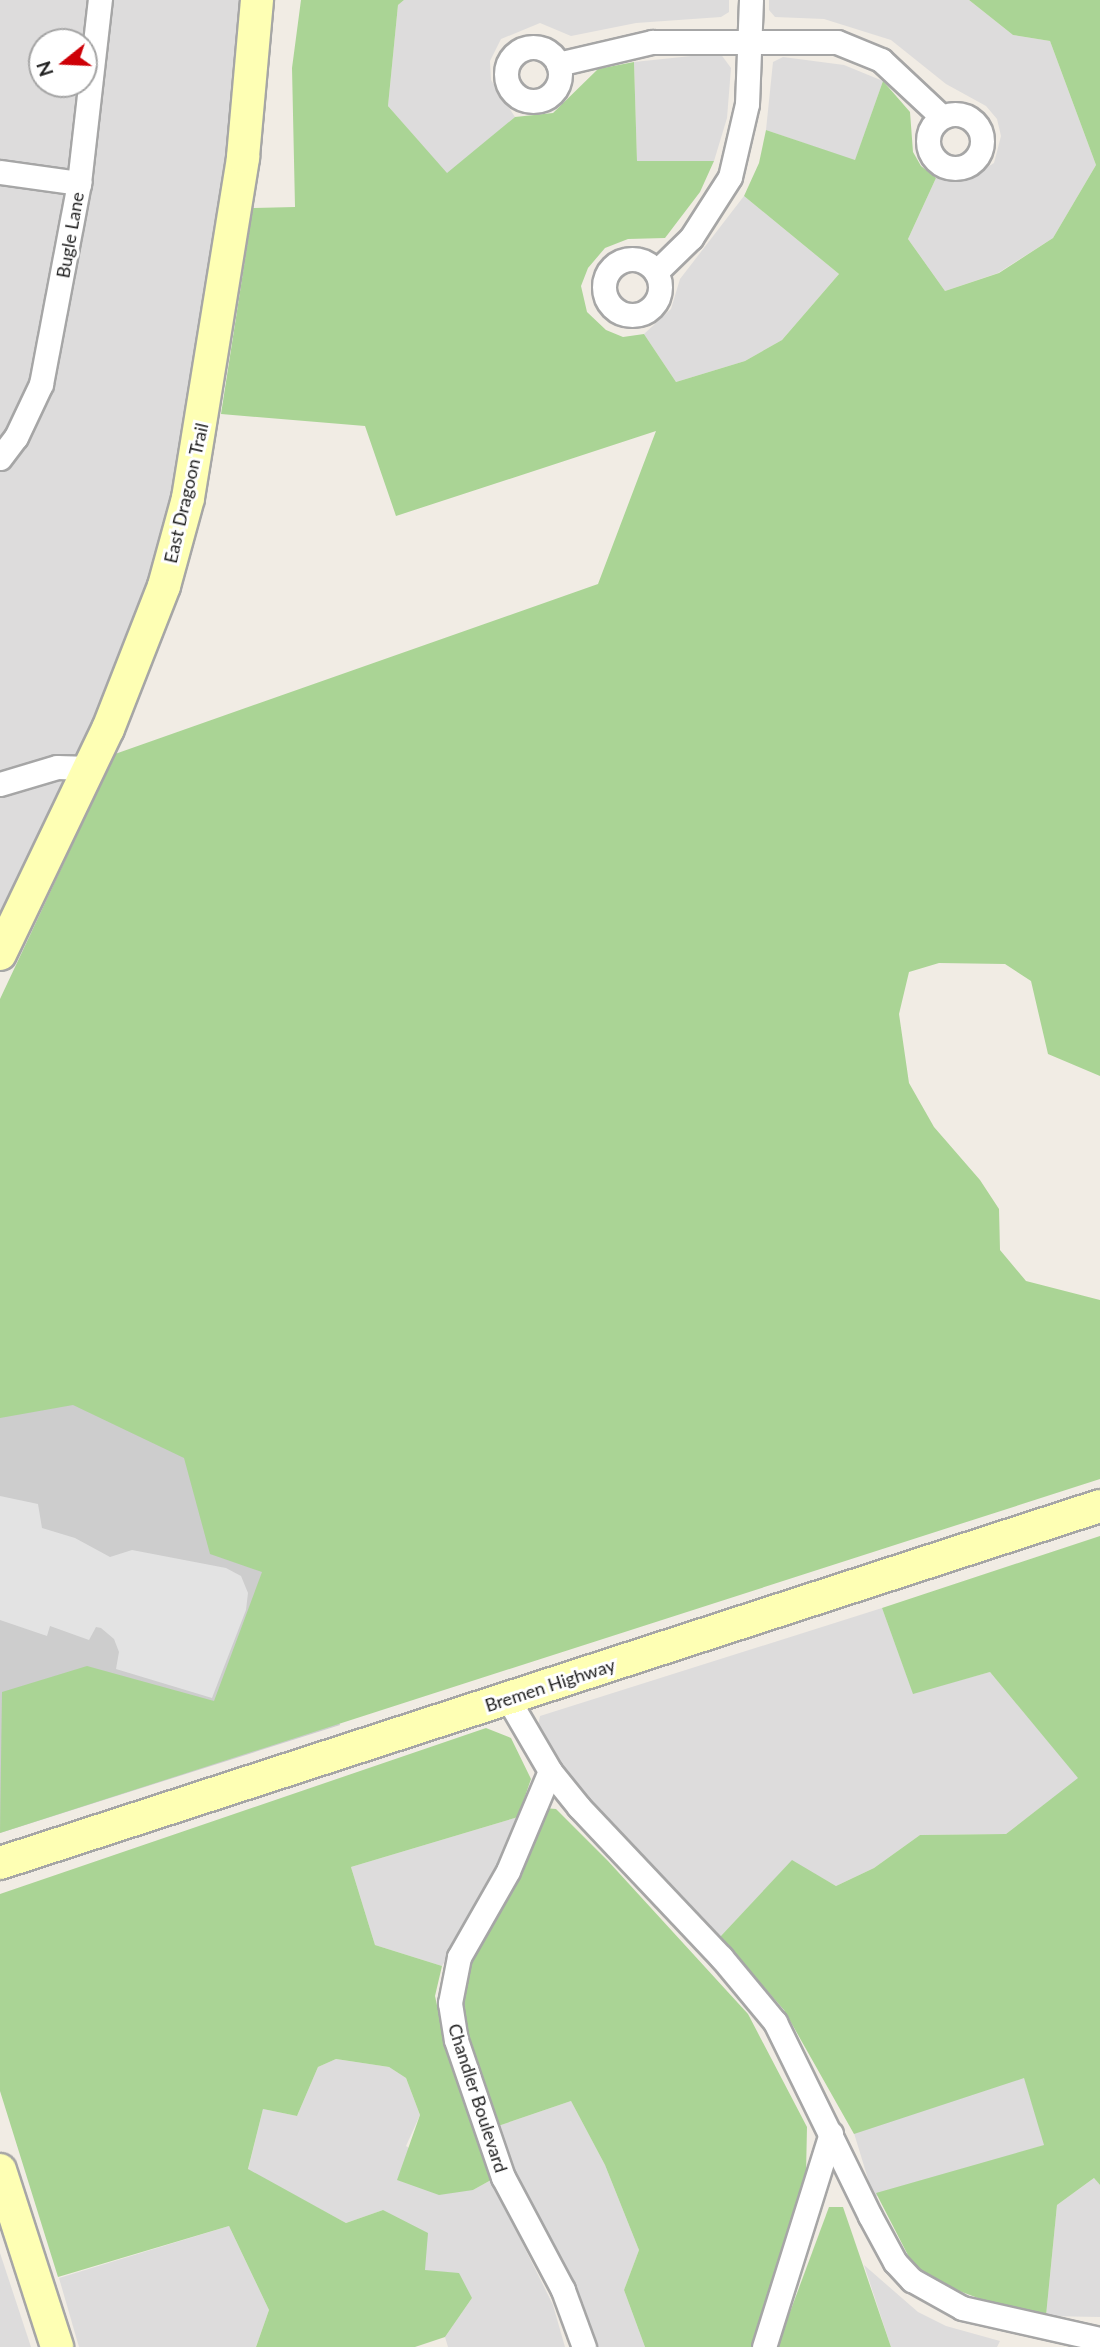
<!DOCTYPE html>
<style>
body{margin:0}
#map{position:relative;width:1100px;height:2347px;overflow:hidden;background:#f1ece4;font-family:Lato,sans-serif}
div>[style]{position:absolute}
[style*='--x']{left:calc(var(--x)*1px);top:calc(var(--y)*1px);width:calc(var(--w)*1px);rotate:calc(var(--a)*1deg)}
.residential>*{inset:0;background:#dddcdc;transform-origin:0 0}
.religious>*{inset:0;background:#cdcdcd}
.forest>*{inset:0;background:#aad495}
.parking>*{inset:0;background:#e3e3e3}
.roads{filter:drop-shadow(2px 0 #a6a6a6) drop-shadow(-2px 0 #a6a6a6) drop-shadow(0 2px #a6a6a6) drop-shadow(0 -2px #a6a6a6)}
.street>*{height:23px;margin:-11.5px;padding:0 11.5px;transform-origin:11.5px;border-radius:11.5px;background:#fff}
.street>.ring{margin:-11.5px;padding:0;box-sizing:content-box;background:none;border:23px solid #fff;border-radius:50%}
.secondary>*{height:32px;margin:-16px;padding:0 16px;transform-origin:16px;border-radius:16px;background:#feffb4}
span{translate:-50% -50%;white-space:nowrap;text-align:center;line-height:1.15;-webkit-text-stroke:6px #fff;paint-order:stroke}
.street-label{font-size:18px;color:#1f1f1f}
.north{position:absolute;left:28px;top:28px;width:70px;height:70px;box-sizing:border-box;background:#fff;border:2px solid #a5a5a5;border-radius:50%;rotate:252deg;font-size:19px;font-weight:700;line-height:28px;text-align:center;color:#1f1f1f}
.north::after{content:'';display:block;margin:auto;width:24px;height:32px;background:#ce0007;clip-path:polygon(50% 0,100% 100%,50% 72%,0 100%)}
</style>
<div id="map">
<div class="residential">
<i style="clip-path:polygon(evenodd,0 0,246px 0,236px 124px,175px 505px,134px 637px,0 926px,0 0,42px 42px,84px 42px,84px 84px,42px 84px,42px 42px)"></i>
<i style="clip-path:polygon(404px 0,729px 0,729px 12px,721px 17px,636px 23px,571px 36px,540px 23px,501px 39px,490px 61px,491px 80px,515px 117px,447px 174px,388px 106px,398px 5px)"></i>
<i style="clip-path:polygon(769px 0,969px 0,1013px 35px,1050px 41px,1096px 165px,1053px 238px,998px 273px,945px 291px,908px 239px,936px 178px,968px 179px,994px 163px,1001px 136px,997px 119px,986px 106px,946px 84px,891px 40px,824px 19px,775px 17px,769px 10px)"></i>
<i style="clip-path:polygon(720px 53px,731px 68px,727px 118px,714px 161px,637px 161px,634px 62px)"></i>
<i style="clip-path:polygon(783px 57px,844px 65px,883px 81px,855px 161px,766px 130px,773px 62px)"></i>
<i style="clip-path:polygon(744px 196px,839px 274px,782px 340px,745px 361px,676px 382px,644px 334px,671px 309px,680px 279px)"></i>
<i style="clip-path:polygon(882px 1608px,913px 1693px,990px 1672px,1079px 1778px,1006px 1834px,920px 1835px,874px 1868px,836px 1886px,792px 1861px,720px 1937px,624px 1843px,571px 1783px,538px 1725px,540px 1716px)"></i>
<i style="clip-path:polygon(518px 1817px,501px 1867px,442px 1966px,375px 1945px,351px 1867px)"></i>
<i style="clip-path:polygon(336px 2059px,389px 2067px,406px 2078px,420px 2115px,406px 2146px,473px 2190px,491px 2180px,553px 2305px,565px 2347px,448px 2347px,445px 2337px,472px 2298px,425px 2270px,383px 2210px,346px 2223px,248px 2170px,263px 2109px,297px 2116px,318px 2067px)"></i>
<i style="left:1024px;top:2077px;width:71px;height:179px;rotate:73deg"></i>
<i style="clip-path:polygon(571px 2101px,605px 2165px,639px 2250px,624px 2290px,645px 2347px,593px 2347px,516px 2187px,498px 2126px)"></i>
<i style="clip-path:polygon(1094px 2178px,1100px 2185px,1100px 2317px,1046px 2316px,1057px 2205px)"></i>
<i style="clip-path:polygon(229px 2226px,269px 2310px,256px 2347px,79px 2347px,59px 2278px)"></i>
<i style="clip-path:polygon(0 2253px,31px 2347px,0 2347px)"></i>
<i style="clip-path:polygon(864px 2265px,918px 2312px,946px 2326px,1000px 2341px,997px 2347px,891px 2347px)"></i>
</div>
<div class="religious">
<i style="clip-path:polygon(0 1115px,152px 1141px,340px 1725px,0 1833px)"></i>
</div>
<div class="forest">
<i style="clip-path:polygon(301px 0,404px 0,398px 5px,388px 106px,447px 173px,515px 117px,553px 113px,598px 69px,634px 62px,637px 161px,714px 161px,700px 192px,665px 238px,628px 239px,605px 248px,588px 268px,581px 286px,587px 312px,606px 330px,623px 337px,644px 334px,676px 382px,745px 361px,782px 340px,839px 274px,744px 196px,759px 163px,766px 130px,855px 160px,883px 81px,910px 112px,913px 152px,921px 166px,936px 178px,908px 239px,945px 291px,999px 273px,1053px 238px,1096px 165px,1050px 41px,1013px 35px,969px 0,1100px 0,1100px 1076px,1048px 1054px,1031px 981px,1005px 964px,939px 963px,909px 972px,899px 1014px,909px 1083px,934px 1127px,980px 1180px,999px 1209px,1000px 1250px,1026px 1281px,1100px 1300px,1100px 1479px,0 1833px,2px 1692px,87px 1666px,214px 1701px,262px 1572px,210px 1554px,184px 1458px,73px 1405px,0 1418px,0 999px,115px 754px,598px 584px,656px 431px,396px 516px,365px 426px,221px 414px,253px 208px,295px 207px,292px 68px)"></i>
<i style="clip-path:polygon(1100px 1536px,1100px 2185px,1094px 2178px,1057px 2205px,1046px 2316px,1007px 2309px,954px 2289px,913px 2265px,876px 2193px,1044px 2145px,1024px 2078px,854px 2134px,784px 2010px,720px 1937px,792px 1860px,836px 1886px,874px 1868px,920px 1835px,1006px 1834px,1078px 1778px,990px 1672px,913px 1694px,882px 1608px)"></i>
<i style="clip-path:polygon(486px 1728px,511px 1738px,531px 1779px,518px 1817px,351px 1867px,375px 1945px,442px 1966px,435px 1996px,446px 2047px,491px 2180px,473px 2190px,439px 2195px,397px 2180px,420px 2115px,406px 2078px,389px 2067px,336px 2059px,318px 2067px,297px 2116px,263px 2109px,248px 2169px,346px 2223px,383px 2210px,428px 2233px,425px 2270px,459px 2273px,472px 2298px,445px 2337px,415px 2347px,256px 2347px,269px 2310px,229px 2226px,58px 2277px,0 2091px,0 1894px)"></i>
<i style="clip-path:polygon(544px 1808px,556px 1809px,608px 1861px,748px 2014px,807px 2127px,806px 2174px,798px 2207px,751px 2347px,645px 2347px,624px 2290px,639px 2250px,605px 2165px,571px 2101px,498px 2126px,460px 2016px,460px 1973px,513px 1883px)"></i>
<i style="clip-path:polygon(829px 2207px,843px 2207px,891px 2347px,777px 2347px)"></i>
</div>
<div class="parking">
<i style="clip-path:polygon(0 1496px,38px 1504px,42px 1528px,75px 1538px,110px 1557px,132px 1550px,226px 1568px,241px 1576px,248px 1593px,246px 1610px,212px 1698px,116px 1669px,119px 1652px,114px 1639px,101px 1628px,96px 1627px,89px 1640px,50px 1626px,47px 1636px,0 1620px)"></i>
</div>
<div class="roads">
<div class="street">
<i class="ring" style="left:506px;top:47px;width:31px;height:31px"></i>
<i style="--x:558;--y:64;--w:97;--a:-13.2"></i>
<i style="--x:652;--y:42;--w:185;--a:0"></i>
<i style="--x:837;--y:42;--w:48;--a:22.2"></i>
<i style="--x:881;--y:60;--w:83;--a:43.1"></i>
<i class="ring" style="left:928px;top:114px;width:31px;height:31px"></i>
<i style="--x:0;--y:172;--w:80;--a:7.9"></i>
<i class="ring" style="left:604px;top:259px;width:33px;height:33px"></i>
<i style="--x:656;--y:272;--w:49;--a:-44.2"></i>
<i style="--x:691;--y:238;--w:72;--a:-57.4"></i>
<i style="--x:730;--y:177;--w:75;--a:-76.9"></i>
<i style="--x:747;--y:104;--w:104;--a:-87.8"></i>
<i style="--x:0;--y:458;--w:26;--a:-53"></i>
<i style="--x:16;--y:437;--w:59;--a:-64.7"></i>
<i style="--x:41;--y:384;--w:205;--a:-79.3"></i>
<i style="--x:79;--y:183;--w:184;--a:-83.5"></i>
<i style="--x:0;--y:784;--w:59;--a:-16.6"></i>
<i style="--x:57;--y:767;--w:32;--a:2"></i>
<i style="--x:508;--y:1699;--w:83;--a:59.7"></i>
<i style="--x:550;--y:1771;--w:46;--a:51.1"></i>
<i style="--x:579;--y:1807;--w:207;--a:46.6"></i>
<i style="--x:721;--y:1957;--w:85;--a:50.3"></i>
<i style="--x:775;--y:2022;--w:216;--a:63.9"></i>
<i style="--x:870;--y:2216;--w:52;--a:61.5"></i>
<i style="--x:895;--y:2262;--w:25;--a:47"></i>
<i style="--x:912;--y:2280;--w:57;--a:29.2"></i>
<i style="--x:962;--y:2308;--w:141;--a:12.7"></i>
<i style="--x:550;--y:1771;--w:108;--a:112.8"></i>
<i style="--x:508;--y:1871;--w:99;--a:119.7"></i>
<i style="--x:459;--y:1957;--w:47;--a:101.1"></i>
<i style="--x:450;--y:2003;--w:37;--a:81"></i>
<i style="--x:456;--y:2040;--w:145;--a:71.1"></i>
<i style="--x:503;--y:2177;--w:128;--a:62"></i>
<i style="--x:563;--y:2290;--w:61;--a:69.8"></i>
<i style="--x:764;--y:2347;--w:224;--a:-72.6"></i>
</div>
<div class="secondary">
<i style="--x:0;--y:954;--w:250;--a:-64.4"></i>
<i style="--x:108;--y:729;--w:154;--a:-68.6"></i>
<i style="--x:164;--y:586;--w:91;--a:-74.7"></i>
<i style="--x:188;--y:498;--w:345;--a:-80.8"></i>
<i style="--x:243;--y:157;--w:158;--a:-84.9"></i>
<i style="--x:0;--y:1863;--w:1156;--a:-17.98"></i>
<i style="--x:0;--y:2170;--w:186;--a:72.1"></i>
</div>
</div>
<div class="street-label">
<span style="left:70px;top:235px;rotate:-80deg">Bugle Lane</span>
<span style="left:186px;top:493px;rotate:-77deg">East Dragoon Trail</span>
<span style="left:550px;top:1685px;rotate:-18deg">Bremen Highway</span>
<span style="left:478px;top:2098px;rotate:72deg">Chandler Boulevard</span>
</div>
<div class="north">N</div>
</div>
